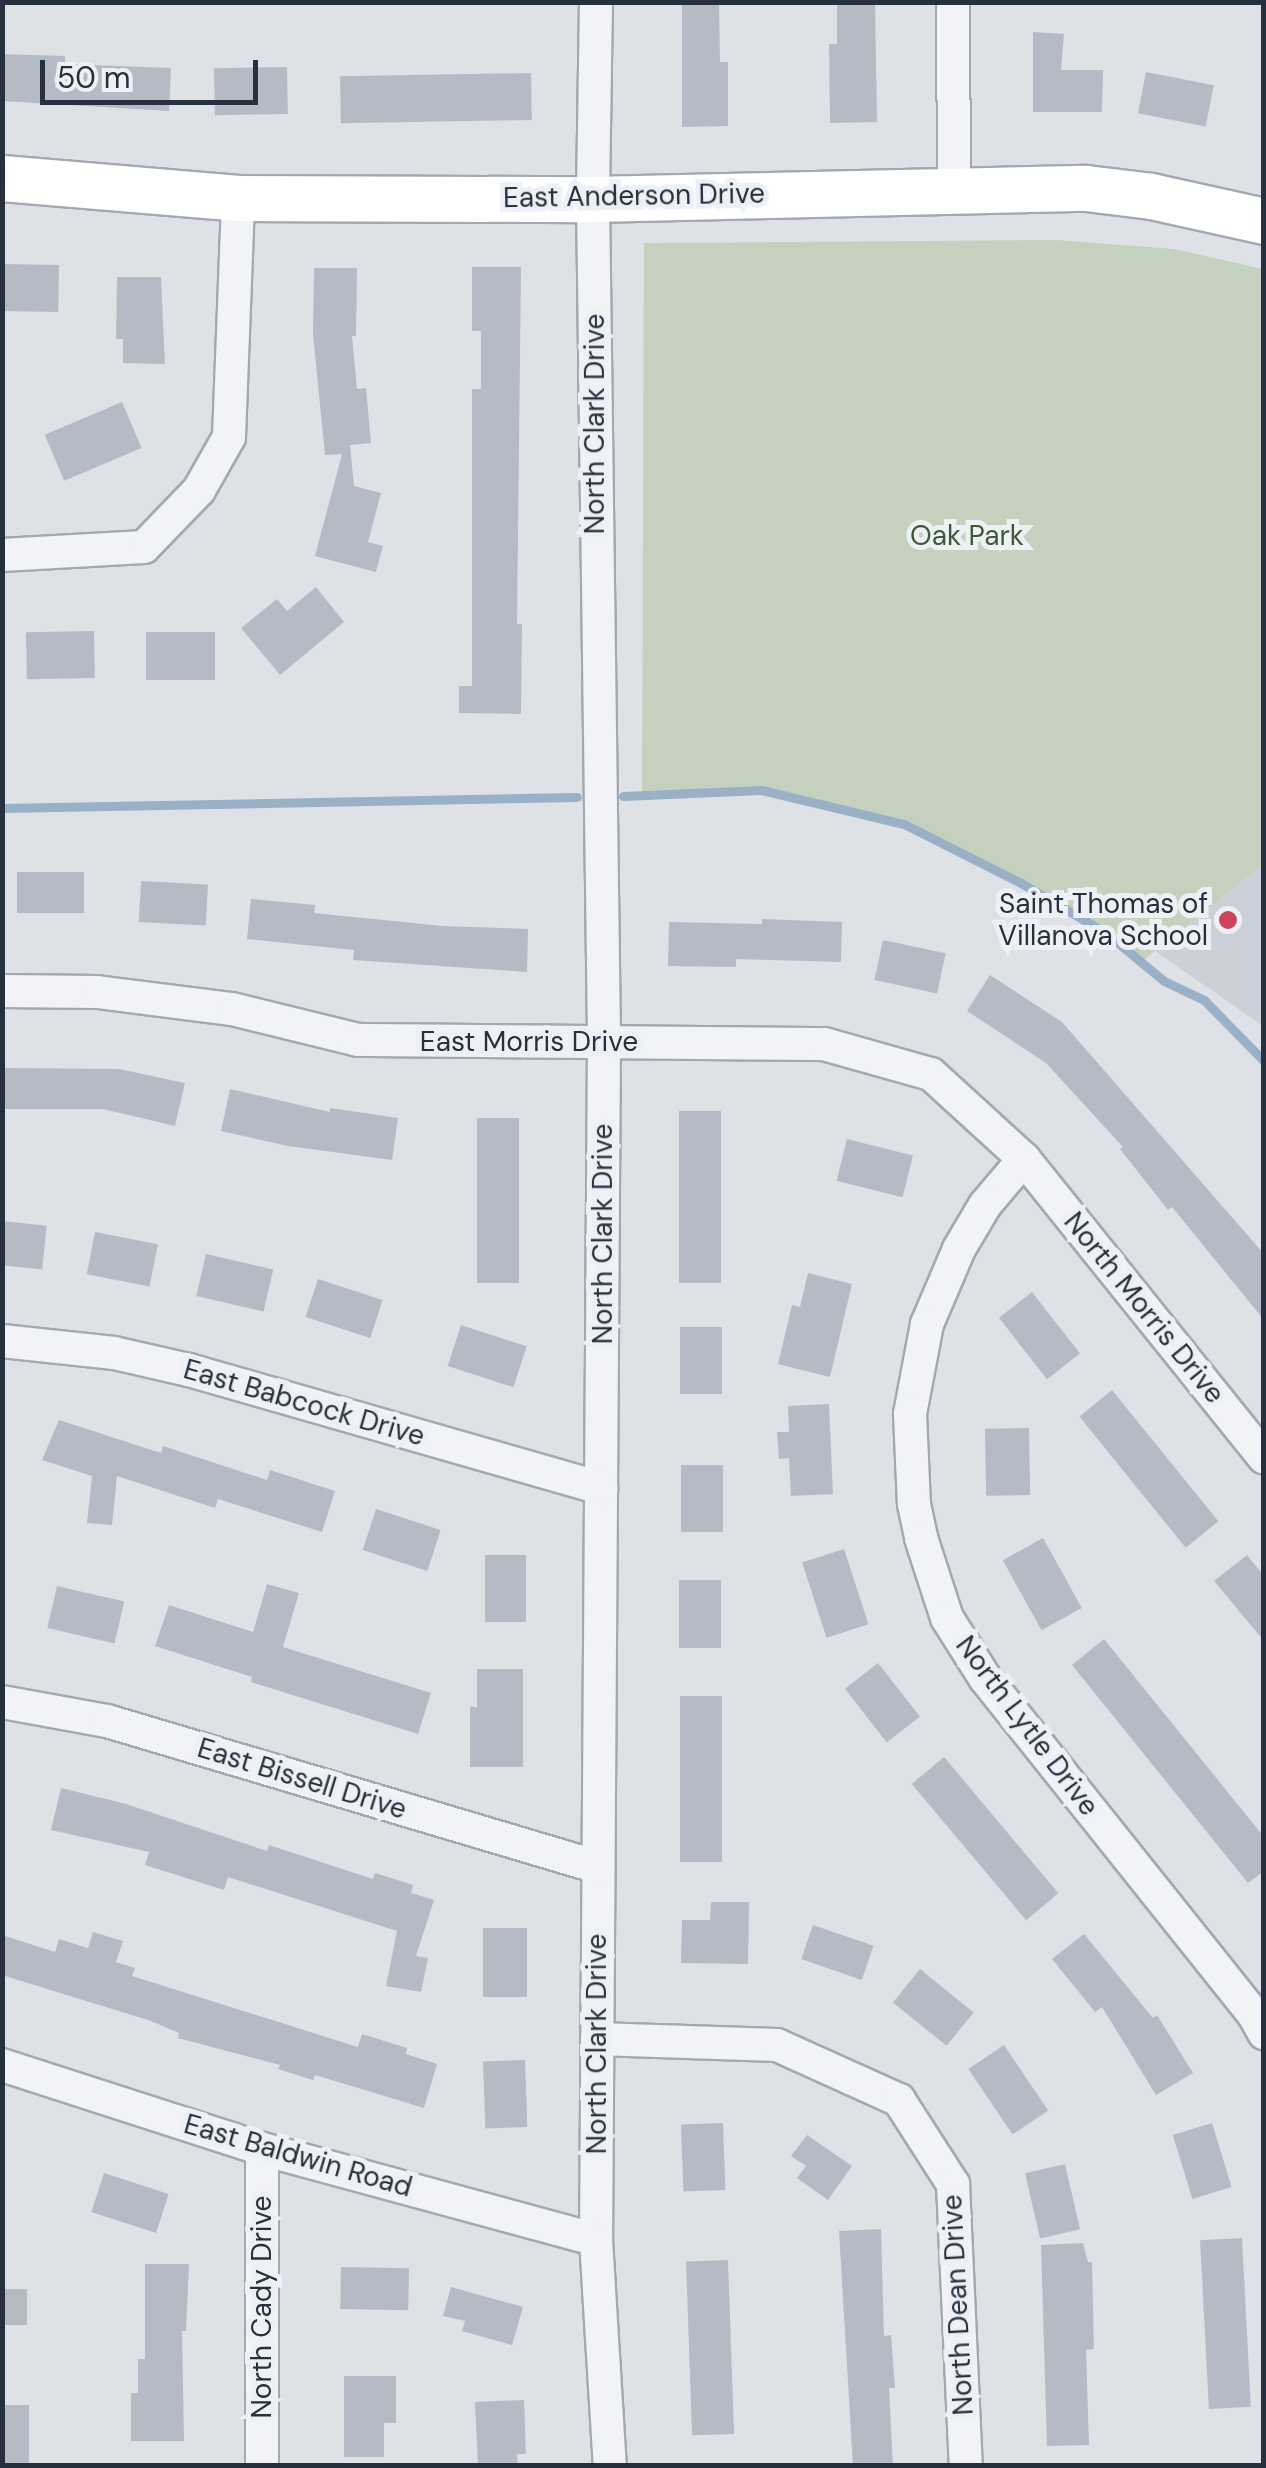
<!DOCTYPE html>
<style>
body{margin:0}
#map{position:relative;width:1266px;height:2468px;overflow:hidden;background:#dee2e7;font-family:"DM Sans",sans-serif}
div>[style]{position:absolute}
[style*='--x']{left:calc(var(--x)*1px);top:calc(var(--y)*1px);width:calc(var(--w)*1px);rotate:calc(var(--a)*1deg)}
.built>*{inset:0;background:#ccd1d9}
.green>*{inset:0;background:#c4d1bf}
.stream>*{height:9px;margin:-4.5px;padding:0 4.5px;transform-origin:4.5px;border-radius:4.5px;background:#99b0c7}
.building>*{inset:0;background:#b5bbc4;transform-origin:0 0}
.roads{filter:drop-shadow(2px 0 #a3a9b1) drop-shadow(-2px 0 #a3a9b1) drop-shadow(0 2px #a3a9b1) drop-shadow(0 -2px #a3a9b1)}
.street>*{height:32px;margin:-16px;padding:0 16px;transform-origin:16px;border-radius:16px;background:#f1f3f6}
.secondary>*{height:45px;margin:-22.5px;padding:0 22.5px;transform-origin:22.5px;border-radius:22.5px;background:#fff}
.dots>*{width:28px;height:28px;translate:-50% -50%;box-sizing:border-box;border:5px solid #edf1f5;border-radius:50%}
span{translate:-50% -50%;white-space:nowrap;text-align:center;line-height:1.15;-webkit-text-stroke:10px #edf1f5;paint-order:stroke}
.street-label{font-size:28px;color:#27303e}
.park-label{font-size:28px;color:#3c5a35}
.poi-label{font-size:28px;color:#27303e}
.right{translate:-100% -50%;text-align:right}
.frame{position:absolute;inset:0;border:5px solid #27303e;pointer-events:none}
.scale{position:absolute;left:40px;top:60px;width:218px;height:45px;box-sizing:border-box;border:5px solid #27303e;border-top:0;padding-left:12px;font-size:30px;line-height:35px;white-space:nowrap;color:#27303e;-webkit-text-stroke:8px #edf1f5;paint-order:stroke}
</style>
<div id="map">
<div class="built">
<i style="clip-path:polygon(1263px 865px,1263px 1026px,1155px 951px)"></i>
</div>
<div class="green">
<i style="clip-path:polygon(1057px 240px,1174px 249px,1263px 269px,1263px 865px,1141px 962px,1106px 933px,1021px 883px,904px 824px,761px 790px,642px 795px,644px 243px)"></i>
</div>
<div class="stream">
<i style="--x:623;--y:796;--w:138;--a:-2.5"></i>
<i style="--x:761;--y:790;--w:147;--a:13.4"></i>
<i style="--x:904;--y:824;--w:131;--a:26.8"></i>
<i style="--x:1021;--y:883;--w:99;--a:30.5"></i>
<i style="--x:1106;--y:933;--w:75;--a:39.6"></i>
<i style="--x:1164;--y:981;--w:44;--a:25.4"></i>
<i style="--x:1204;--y:1000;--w:86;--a:45.5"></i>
<i style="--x:2;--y:808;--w:575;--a:-1.1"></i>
</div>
<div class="building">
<i style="clip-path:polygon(682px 2px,719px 2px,720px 62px,728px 62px,728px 126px,682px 127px)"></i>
<i style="clip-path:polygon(837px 2px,875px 2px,877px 122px,830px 123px,829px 44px,837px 44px)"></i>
<i style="clip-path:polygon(1033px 32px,1064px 34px,1061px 70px,1103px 70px,1102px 112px,1033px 112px)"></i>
<i style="clip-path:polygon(2px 54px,65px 56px,65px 64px,171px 68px,169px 111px,2px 101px)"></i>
<i style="left:287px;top:67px;width:47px;height:73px;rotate:89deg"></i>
<i style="left:1146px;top:72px;width:69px;height:42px;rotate:11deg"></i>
<i style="left:531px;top:73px;width:47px;height:191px;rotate:89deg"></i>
<i style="left:2px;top:264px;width:57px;height:47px;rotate:1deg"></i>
<i style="clip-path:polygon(472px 267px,521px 267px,517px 624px,522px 624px,521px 714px,459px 713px,459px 686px,472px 686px,472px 389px,481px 389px,481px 331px,472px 331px)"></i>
<i style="clip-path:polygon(314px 268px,357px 268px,356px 336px,352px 336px,357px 389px,366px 388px,371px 443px,350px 445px,354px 486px,381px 493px,368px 542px,383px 546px,376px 572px,315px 556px,342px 454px,325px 455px,313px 335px)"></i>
<i style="clip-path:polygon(117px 277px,161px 277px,165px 364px,123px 363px,123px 339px,116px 339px)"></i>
<i style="left:122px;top:402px;width:50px;height:84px;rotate:67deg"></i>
<i style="clip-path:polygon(316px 587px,344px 622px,280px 675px,241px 628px,277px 599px,287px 611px)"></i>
<i style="left:94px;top:631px;width:47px;height:68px;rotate:89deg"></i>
<i style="left:215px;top:632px;width:48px;height:69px;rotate:90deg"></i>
<i style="left:17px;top:872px;width:67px;height:41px"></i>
<i style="left:141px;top:881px;width:67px;height:41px;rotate:3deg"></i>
<i style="clip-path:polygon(251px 899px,315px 905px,314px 913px,443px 926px,528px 929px,527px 972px,353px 960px,354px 950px,247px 939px)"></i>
<i style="clip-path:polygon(762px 919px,842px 922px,841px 962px,736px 959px,736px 967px,668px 966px,669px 922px,762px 924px)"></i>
<i style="left:883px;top:940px;width:64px;height:41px;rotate:12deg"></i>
<i style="clip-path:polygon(990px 975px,1062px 1022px,1264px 1254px,1264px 1320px,1172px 1207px,1168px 1210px,1120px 1149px,1123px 1147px,1046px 1063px,967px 1011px)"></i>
<i style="clip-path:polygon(5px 1068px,119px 1069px,185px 1083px,175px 1126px,103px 1109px,4px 1109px)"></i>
<i style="clip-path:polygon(230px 1089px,330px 1112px,330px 1108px,398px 1118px,392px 1160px,288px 1146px,221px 1131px)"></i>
<i style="left:679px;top:1111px;width:42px;height:172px"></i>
<i style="left:477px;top:1118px;width:42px;height:165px"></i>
<i style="left:847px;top:1139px;width:68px;height:43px;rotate:14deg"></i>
<i style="left:2px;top:1221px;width:45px;height:44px;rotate:6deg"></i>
<i style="left:95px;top:1232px;width:64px;height:43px;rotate:11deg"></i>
<i style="left:206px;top:1254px;width:69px;height:43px;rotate:13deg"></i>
<i style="clip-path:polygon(808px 1273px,852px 1284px,830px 1377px,778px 1364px,792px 1305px,800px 1307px)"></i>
<i style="left:318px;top:1279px;width:68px;height:40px;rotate:18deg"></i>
<i style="left:1032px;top:1292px;width:78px;height:42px;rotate:52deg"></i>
<i style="left:461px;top:1325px;width:69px;height:43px;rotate:18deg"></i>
<i style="left:680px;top:1327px;width:42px;height:67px"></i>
<i style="left:1112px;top:1390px;width:169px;height:42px;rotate:51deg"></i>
<i style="clip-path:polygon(829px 1404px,833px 1494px,791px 1496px,789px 1458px,779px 1459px,777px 1432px,789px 1432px,788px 1406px)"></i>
<i style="clip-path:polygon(59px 1420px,161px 1453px,163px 1446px,267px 1480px,270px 1470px,335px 1491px,322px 1532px,218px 1499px,215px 1508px,117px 1476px,112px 1525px,87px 1523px,92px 1476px,42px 1460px)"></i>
<i style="left:1029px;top:1428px;width:67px;height:44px;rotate:89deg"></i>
<i style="left:681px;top:1465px;width:42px;height:67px"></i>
<i style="left:376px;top:1509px;width:68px;height:43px;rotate:18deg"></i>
<i style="left:1043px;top:1538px;width:80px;height:46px;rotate:61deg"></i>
<i style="left:844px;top:1549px;width:79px;height:44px;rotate:72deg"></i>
<i style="left:485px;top:1555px;width:41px;height:67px"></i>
<i style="clip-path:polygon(1247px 1555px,1264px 1576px,1264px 1641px,1214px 1581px)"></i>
<i style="left:679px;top:1580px;width:42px;height:68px"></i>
<i style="clip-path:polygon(267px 1584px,299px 1593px,283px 1647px,431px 1693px,418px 1734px,251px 1682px,252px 1677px,155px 1646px,169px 1605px,253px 1632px)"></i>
<i style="left:57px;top:1586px;width:69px;height:43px;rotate:13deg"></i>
<i style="clip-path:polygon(1104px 1639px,1264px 1837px,1264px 1871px,1248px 1883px,1072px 1665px)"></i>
<i style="left:878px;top:1663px;width:68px;height:42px;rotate:52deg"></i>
<i style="clip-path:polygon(477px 1669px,523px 1669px,523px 1767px,470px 1767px,470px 1706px,477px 1708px)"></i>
<i style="left:680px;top:1696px;width:42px;height:166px"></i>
<i style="left:944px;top:1757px;width:178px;height:42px;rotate:50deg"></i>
<i style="clip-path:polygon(61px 1788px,126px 1804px,267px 1851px,269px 1845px,373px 1879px,375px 1873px,413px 1885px,411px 1893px,434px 1900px,416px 1956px,428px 1958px,421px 1992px,386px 1986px,397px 1931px,228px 1877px,224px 1890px,145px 1865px,149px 1852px,51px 1830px)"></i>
<i style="clip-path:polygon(711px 1902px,749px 1902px,748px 1964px,681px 1963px,682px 1920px,710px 1920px)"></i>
<i style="left:813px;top:1925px;width:64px;height:36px;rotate:19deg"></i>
<i style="left:483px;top:1928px;width:44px;height:69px"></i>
<i style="clip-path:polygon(93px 1932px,123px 1941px,116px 1962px,135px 1968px,132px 1976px,358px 2047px,362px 2034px,407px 2048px,406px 2054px,437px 2064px,424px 2108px,315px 2075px,313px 2080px,278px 2069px,280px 2065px,178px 2038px,179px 2033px,151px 2021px,2px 1975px,2px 1935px,55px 1952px,59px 1939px,88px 1948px)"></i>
<i style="clip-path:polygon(1084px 1934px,1153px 2018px,1157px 2015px,1193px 2073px,1156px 2095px,1102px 2007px,1095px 2012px,1052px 1959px)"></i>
<i style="left:920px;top:1969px;width:69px;height:43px;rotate:39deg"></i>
<i style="left:1004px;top:2045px;width:79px;height:43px;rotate:56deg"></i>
<i style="left:525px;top:2060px;width:67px;height:42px;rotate:88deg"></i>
<i style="left:723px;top:2123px;width:67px;height:42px;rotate:88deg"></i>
<i style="left:1212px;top:2123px;width:67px;height:41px;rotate:73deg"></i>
<i style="clip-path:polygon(807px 2135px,852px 2166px,828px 2200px,797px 2178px,806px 2166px,791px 2156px)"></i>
<i style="left:1065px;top:2164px;width:67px;height:41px;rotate:77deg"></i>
<i style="left:104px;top:2173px;width:68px;height:41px;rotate:18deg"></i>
<i style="clip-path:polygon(881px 2229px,884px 2336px,891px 2335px,895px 2388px,889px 2388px,893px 2466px,853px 2466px,839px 2231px)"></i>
<i style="left:1242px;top:2238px;width:169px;height:42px;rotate:87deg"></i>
<i style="clip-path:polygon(1083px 2243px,1088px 2262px,1092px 2262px,1094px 2349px,1086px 2350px,1089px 2445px,1047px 2446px,1041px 2245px)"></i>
<i style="left:728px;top:2260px;width:174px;height:42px;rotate:88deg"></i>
<i style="clip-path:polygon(145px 2264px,189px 2264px,186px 2331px,182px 2331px,184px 2441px,131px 2441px,131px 2393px,138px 2393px,138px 2359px,145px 2359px)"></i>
<i style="left:341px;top:2267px;width:68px;height:42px;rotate:1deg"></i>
<i style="clip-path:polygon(451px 2287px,523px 2307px,512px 2345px,462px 2331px,465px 2321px,443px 2316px)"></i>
<i style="left:2px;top:2289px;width:25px;height:36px"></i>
<i style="clip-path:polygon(344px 2376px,396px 2376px,396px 2423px,384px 2423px,384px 2457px,344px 2457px)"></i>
<i style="clip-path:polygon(524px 2400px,526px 2454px,517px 2454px,518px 2466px,478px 2466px,475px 2402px)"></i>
<i style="left:2px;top:2405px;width:27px;height:61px"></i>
</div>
<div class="roads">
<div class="street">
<i style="--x:596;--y:2;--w:197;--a:90.9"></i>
<i style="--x:593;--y:199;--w:843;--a:89.25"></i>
<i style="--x:604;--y:1042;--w:1198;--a:90.38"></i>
<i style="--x:596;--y:2240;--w:226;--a:86.5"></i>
<i style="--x:953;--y:2;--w:186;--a:89.7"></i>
<i style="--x:2;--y:555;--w:142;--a:-3.2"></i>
<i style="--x:144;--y:547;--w:79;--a:-46"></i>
<i style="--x:199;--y:490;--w:61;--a:-60.5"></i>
<i style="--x:229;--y:437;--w:239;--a:-87.8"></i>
<i style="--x:2;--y:991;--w:95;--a:0.6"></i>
<i style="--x:97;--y:992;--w:136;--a:7.2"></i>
<i style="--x:232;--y:1009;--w:130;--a:13.8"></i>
<i style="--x:358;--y:1040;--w:466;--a:0.5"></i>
<i style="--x:824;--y:1044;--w:111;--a:15.7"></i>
<i style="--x:931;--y:1074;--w:126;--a:42.4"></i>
<i style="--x:1024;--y:1159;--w:383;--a:51.2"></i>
<i style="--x:1024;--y:1159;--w:60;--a:130.3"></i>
<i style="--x:985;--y:1205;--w:51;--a:120.6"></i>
<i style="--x:959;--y:1249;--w:82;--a:113.1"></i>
<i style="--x:927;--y:1324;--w:92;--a:100.7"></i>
<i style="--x:910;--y:1414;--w:90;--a:87.5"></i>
<i style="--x:914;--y:1504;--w:35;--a:78"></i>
<i style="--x:921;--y:1538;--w:84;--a:72"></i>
<i style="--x:947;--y:1618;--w:71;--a:57.7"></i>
<i style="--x:985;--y:1678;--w:431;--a:51.4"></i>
<i style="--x:1254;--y:2015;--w:21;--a:61"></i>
<i style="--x:2;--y:1341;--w:113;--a:6.1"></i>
<i style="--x:114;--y:1353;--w:77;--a:12.8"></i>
<i style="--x:189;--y:1370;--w:429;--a:16"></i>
<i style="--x:2;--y:1702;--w:107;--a:10.3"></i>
<i style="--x:107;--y:1721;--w:512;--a:16.56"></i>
<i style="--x:597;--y:2039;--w:180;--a:1.9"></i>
<i style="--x:777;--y:2045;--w:134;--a:24.3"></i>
<i style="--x:899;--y:2100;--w:100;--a:57.3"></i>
<i style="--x:953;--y:2184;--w:282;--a:87.4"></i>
<i style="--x:2;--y:2065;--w:273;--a:17.9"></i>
<i style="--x:262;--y:2149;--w:346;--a:15.2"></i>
<i style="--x:262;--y:2149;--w:317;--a:90"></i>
</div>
<div class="secondary">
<i style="--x:2;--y:178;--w:237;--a:4.8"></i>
<i style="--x:238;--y:198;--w:355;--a:0.2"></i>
<i style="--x:593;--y:199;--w:493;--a:-1.3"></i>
<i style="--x:1086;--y:188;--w:65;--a:7"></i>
<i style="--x:1151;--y:196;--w:116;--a:12.5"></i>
</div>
</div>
<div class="dots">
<i style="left:1228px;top:920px;background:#cc4459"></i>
</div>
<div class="street-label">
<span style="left:634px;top:196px;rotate:-1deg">East Anderson Drive</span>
<span style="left:595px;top:424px;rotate:-90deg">North Clark Drive</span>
<span style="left:529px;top:1042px">East Morris Drive</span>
<span style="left:603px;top:1234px;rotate:-90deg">North Clark Drive</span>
<span style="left:1144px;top:1308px;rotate:51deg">North Morris Drive</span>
<span style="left:304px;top:1403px;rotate:16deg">East Babcock Drive</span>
<span style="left:1027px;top:1726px;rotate:53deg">North Lytle Drive</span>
<span style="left:302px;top:1779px;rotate:17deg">East Bissell Drive</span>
<span style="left:597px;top:2044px;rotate:-90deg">North Clark Drive</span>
<span style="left:298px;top:2156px;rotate:16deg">East Baldwin Road</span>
<span style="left:958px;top:2305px;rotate:-93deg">North Dean Drive</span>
<span style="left:262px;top:2307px;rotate:-90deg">North Cady Drive</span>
</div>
<div class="park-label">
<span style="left:967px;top:536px">Oak Park</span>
</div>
<div class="poi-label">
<span class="right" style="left:1208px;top:920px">Saint Thomas of<br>Villanova School</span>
</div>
<div class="frame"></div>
<div class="scale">50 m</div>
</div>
